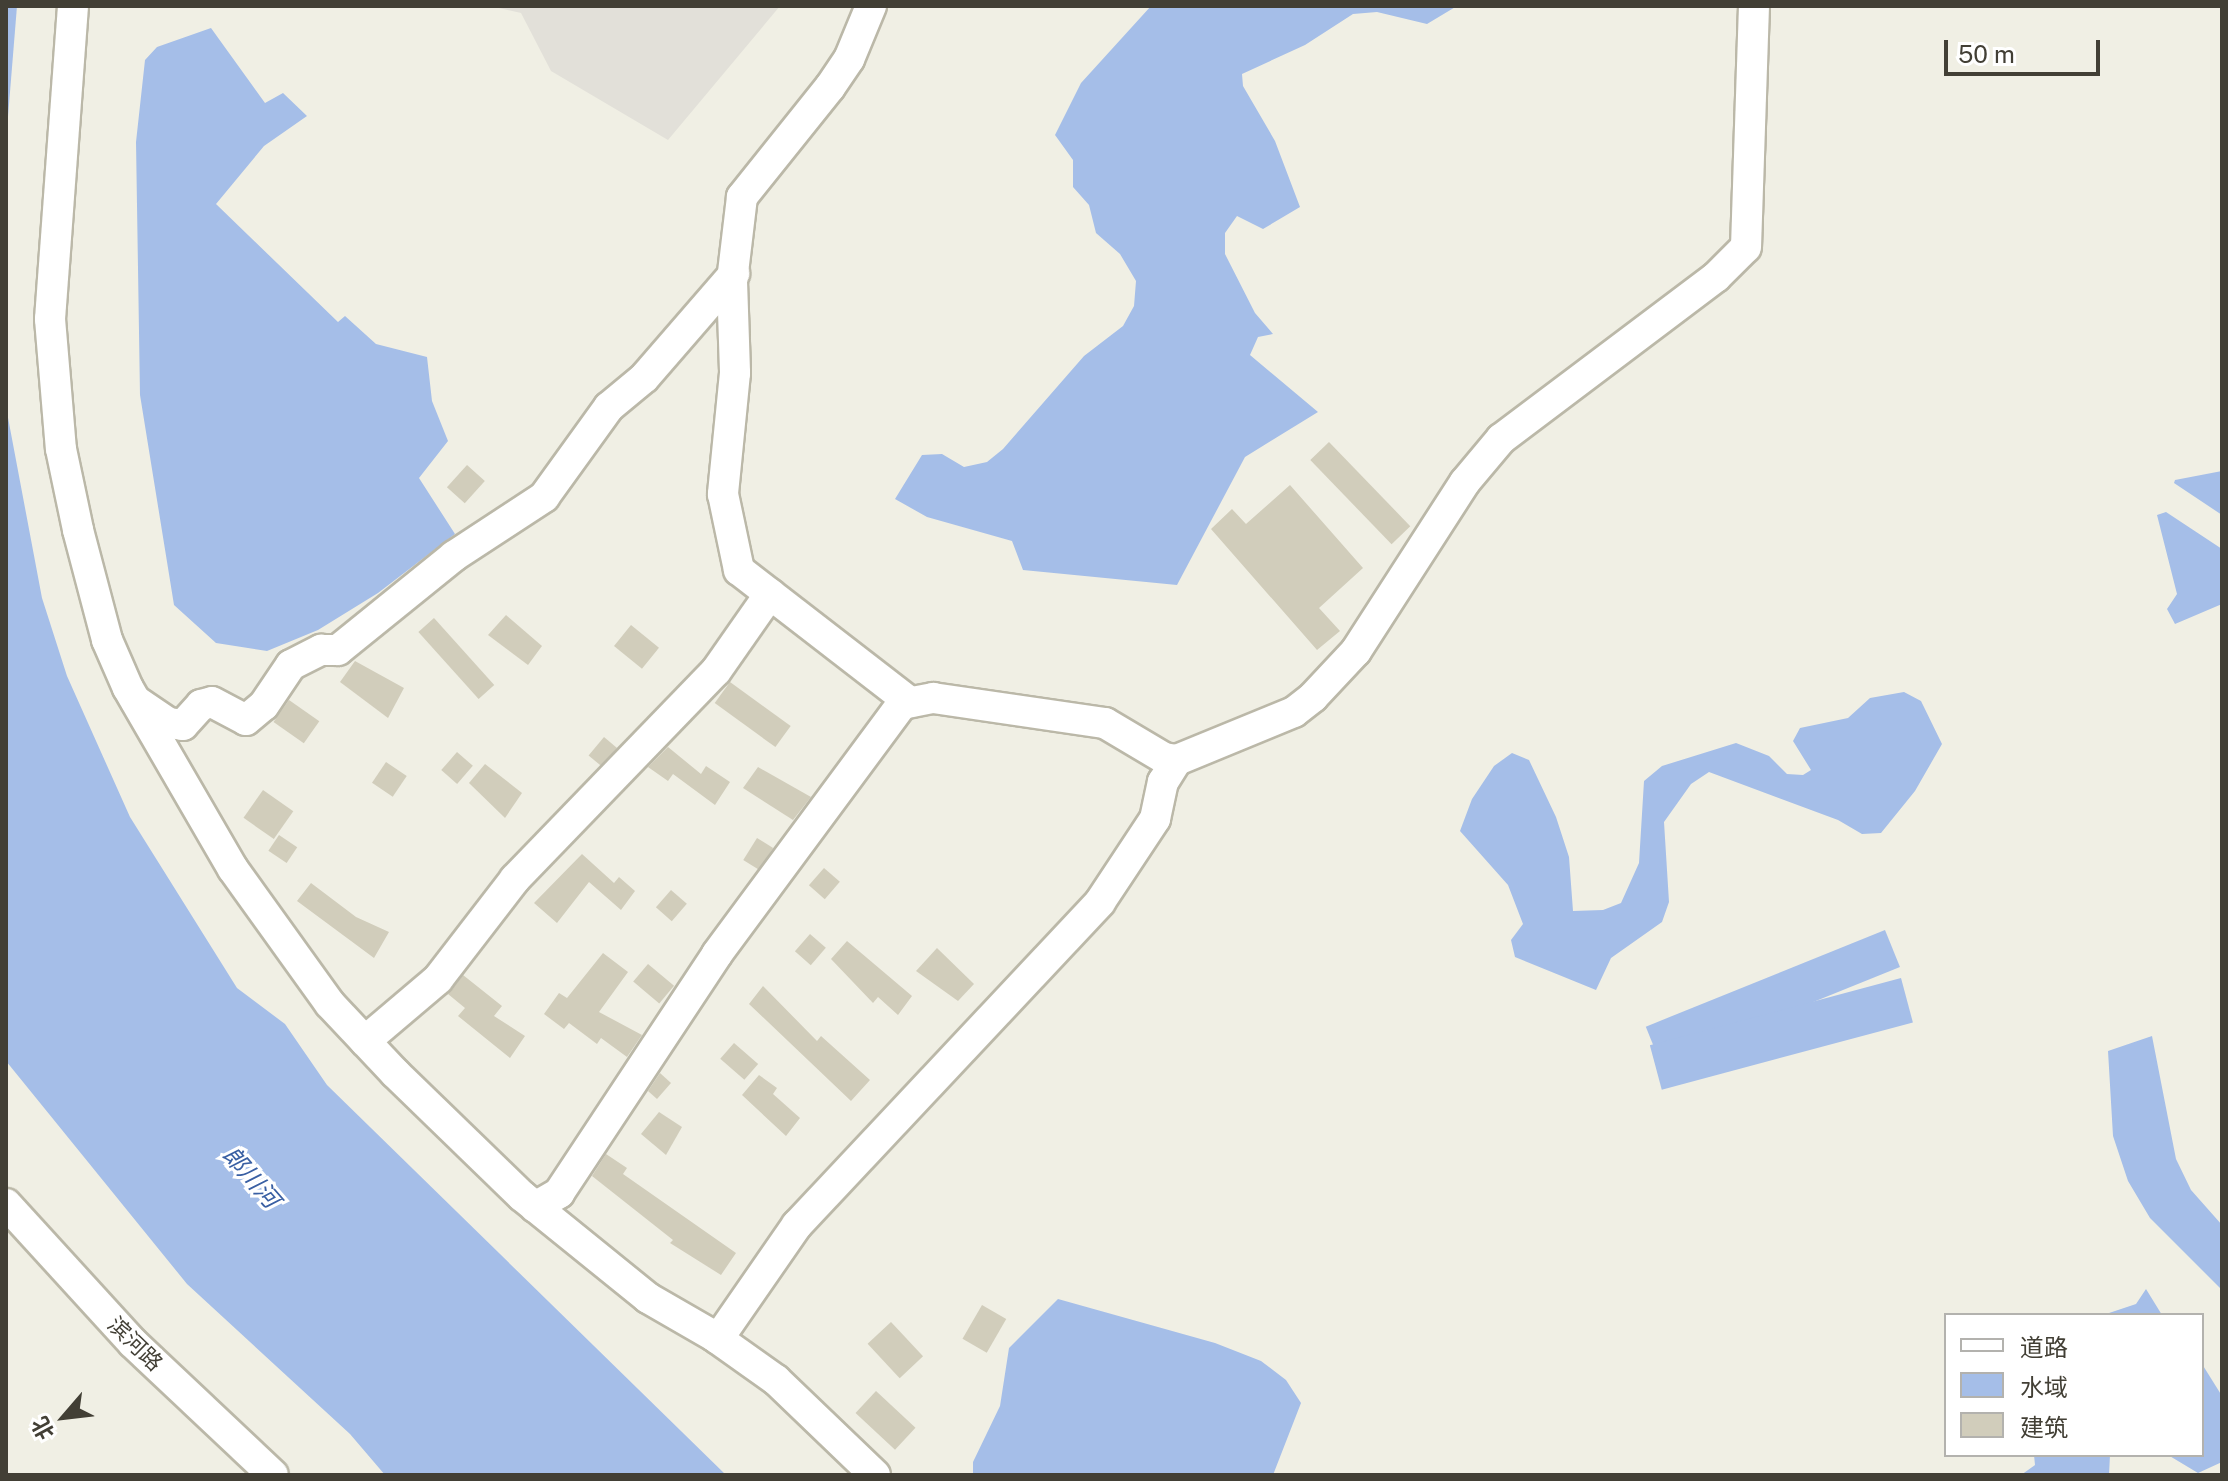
<!DOCTYPE html>
<meta charset="utf-8">
<style>
body{margin:0}
#map{position:relative;width:2228px;height:1481px;overflow:hidden;background:#f0efe4;font-family:"Public Sans","Noto Sans SC",sans-serif}
div>[style]{position:absolute}
[style*='--x']{left:calc(var(--x)*1px);top:calc(var(--y)*1px);width:calc(var(--w)*1px);rotate:calc(var(--a)*1deg)}
.industrial>*{inset:0;background:#e2e0d9}
.water>*{inset:0;background:#a5bee8;transform-origin:0 0}
.building>*{inset:0;background:#d1cdbb;transform-origin:0 0}
.roads{filter:drop-shadow(2px 0 #bbb8a8) drop-shadow(-2px 0 #bbb8a8) drop-shadow(0 2px #bbb8a8) drop-shadow(0 -2px #bbb8a8)}
.minor>*{height:30px;margin:-15px;padding:0 15px;transform-origin:15px;border-radius:15px;background:#fff}
span{translate:-50% -50%;white-space:nowrap;text-align:center;line-height:1.15;-webkit-text-stroke:6px #fff;paint-order:stroke}
.street-label{font-size:22px;color:#423f35}
.water-label{font-size:24px;color:#395fa3;font-style:italic}
.frame{position:absolute;inset:0;border:8px solid #423f35;pointer-events:none}
.legend{position:absolute;left:1944px;top:1313px;width:260px;height:144px;box-sizing:border-box;background:#fff;border:2px solid #b3b2ae;margin:0;padding:10px 14px;list-style:none;font-size:24px;color:#423f35}
.legend li{display:flex;align-items:center;gap:16px;height:40px}
.legend b{width:40px;border:2px solid #b3b2ae}
.north{position:absolute;left:24px;top:1377px;width:80px;height:80px;-webkit-text-stroke:6px #fff;paint-order:stroke;rotate:242deg;font-size:22px;font-weight:700;line-height:32px;text-align:center;color:#423f35}
.north::after{content:'';display:block;margin:auto;width:28px;height:36px;background:#423f35;clip-path:polygon(50% 0,100% 100%,50% 72%,0 100%)}
.scale{position:absolute;left:1944px;top:40px;width:156px;height:36px;box-sizing:border-box;border:4px solid #423f35;border-top:0;padding-left:10px;font-size:24px;line-height:28px;white-space:nowrap;color:#423f35;-webkit-text-stroke:6px #fff;paint-order:stroke}
</style>
<div id="map">
<div class="industrial">
<i style="clip-path:polygon(490px 6px,780px 6px,668px 140px,551px 71px,521px 13px)"></i>
</div>
<div class="water">
<i style="clip-path:polygon(6px 6px,17px 6px,6px 141px)"></i>
<i style="clip-path:polygon(1151px 6px,1457px 6px,1427px 24px,1377px 12px,1353px 14px,1305px 45px,1242px 74px,1243px 86px,1275px 141px,1300px 207px,1263px 229px,1237px 216px,1225px 233px,1225px 254px,1255px 313px,1273px 334px,1258px 337px,1250px 355px,1318px 412px,1245px 457px,1177px 585px,1023px 570px,1012px 541px,927px 517px,895px 499px,922px 455px,942px 454px,964px 467px,987px 462px,1003px 449px,1084px 356px,1123px 326px,1134px 306px,1136px 281px,1120px 254px,1096px 233px,1089px 205px,1073px 187px,1073px 160px,1055px 135px,1081px 83px)"></i>
<i style="clip-path:polygon(211px 28px,265px 103px,283px 93px,307px 116px,264px 146px,216px 204px,338px 322px,345px 316px,376px 344px,427px 357px,432px 401px,448px 441px,419px 478px,455px 534px,378px 593px,318px 630px,267px 651px,216px 643px,174px 605px,140px 395px,136px 142px,145px 60px,157px 47px)"></i>
<i style="clip-path:polygon(6px 407px,42px 598px,67px 676px,130px 817px,237px 988px,285px 1024px,327px 1085px,726px 1475px,385px 1475px,350px 1434px,187px 1284px,6px 1061px)"></i>
<i style="clip-path:polygon(2222px 471px,2222px 515px,2174px 483px,2175px 480px)"></i>
<i style="clip-path:polygon(2166px 512px,2222px 549px,2222px 604px,2175px 624px,2167px 609px,2177px 594px,2157px 515px)"></i>
<i style="clip-path:polygon(1904px 692px,1921px 701px,1942px 744px,1915px 791px,1881px 833px,1862px 834px,1838px 820px,1709px 772px,1691px 784px,1664px 822px,1669px 902px,1662px 922px,1611px 958px,1596px 990px,1515px 957px,1511px 940px,1523px 924px,1508px 885px,1460px 831px,1472px 799px,1494px 766px,1512px 753px,1529px 760px,1556px 817px,1569px 857px,1573px 911px,1603px 910px,1621px 903px,1639px 863px,1644px 781px,1662px 766px,1736px 743px,1769px 756px,1787px 774px,1803px 775px,1811px 770px,1793px 741px,1800px 728px,1848px 718px,1870px 698px)"></i>
<i style="left:1885px;top:930px;width:40px;height:258px;rotate:68deg"></i>
<i style="left:1901px;top:978px;width:46px;height:260px;rotate:75deg"></i>
<i style="clip-path:polygon(2152px 1036px,2176px 1159px,2191px 1190px,2222px 1225px,2222px 1290px,2150px 1218px,2128px 1181px,2113px 1136px,2108px 1051px)"></i>
<i style="clip-path:polygon(2146px 1289px,2162px 1315px,2103px 1315px,2136px 1304px)"></i>
<i style="clip-path:polygon(1058px 1299px,1215px 1343px,1261px 1361px,1286px 1380px,1301px 1403px,1273px 1475px,973px 1475px,973px 1462px,1000px 1406px,1009px 1348px)"></i>
<i style="clip-path:polygon(2202px 1364px,2222px 1396px,2222px 1462px,2198px 1473px,2168px 1455px,2202px 1455px)"></i>
<i style="clip-path:polygon(2034px 1455px,2110px 1455px,2109px 1475px,2021px 1475px,2035px 1465px)"></i>
</div>
<div class="building">
<i style="left:1329px;top:442px;width:117px;height:26px;rotate:46deg"></i>
<i style="left:467px;top:465px;width:24px;height:30px;rotate:42deg"></i>
<i style="clip-path:polygon(1290px 485px,1363px 568px,1319px 608px,1340px 631px,1317px 650px,1211px 529px,1232px 509px,1246px 524px)"></i>
<i style="clip-path:polygon(506px 615px,542px 646px,528px 665px,488px 635px)"></i>
<i style="left:434px;top:618px;width:90px;height:21px;rotate:48deg"></i>
<i style="left:631px;top:625px;width:36px;height:27px;rotate:39deg"></i>
<i style="clip-path:polygon(355px 661px,404px 688px,388px 718px,340px 682px)"></i>
<i style="left:730px;top:682px;width:75px;height:26px;rotate:36deg"></i>
<i style="left:289px;top:700px;width:37px;height:27px;rotate:35deg"></i>
<i style="left:604px;top:737px;width:17px;height:24px;rotate:40deg"></i>
<i style="clip-path:polygon(668px 747px,701px 774px,706px 766px,730px 782px,715px 805px,673px 774px,668px 781px,648px 767px)"></i>
<i style="left:457px;top:752px;width:21px;height:24px;rotate:41deg"></i>
<i style="left:386px;top:762px;width:25px;height:25px;rotate:34deg"></i>
<i style="clip-path:polygon(485px 764px,522px 793px,505px 818px,469px 783px)"></i>
<i style="clip-path:polygon(758px 767px,811px 797px,793px 820px,743px 788px)"></i>
<i style="left:263px;top:790px;width:37px;height:34px;rotate:35deg"></i>
<i style="left:279px;top:835px;width:22px;height:19px;rotate:34deg"></i>
<i style="left:757px;top:838px;width:19px;height:26px;rotate:32deg"></i>
<i style="clip-path:polygon(582px 854px,614px 883px,619px 877px,635px 891px,621px 910px,589px 882px,557px 923px,534px 903px)"></i>
<i style="left:824px;top:868px;width:21px;height:23px;rotate:41deg"></i>
<i style="clip-path:polygon(311px 883px,356px 917px,389px 932px,374px 958px,297px 901px)"></i>
<i style="left:671px;top:890px;width:21px;height:23px;rotate:41deg"></i>
<i style="left:810px;top:934px;width:21px;height:23px;rotate:41deg"></i>
<i style="clip-path:polygon(847px 941px,912px 996px,898px 1015px,878px 997px,873px 1003px,831px 959px)"></i>
<i style="clip-path:polygon(937px 948px,974px 984px,958px 1001px,916px 971px)"></i>
<i style="clip-path:polygon(603px 953px,628px 972px,599px 1012px,642px 1035px,627px 1057px,601px 1038px,597px 1044px,569px 1023px,564px 1029px,544px 1014px,559px 993px,567px 998px)"></i>
<i style="left:648px;top:964px;width:34px;height:23px;rotate:40deg"></i>
<i style="clip-path:polygon(463px 975px,502px 1006px,494px 1016px,525px 1036px,510px 1058px,458px 1016px,465px 1008px,448px 994px)"></i>
<i style="clip-path:polygon(763px 986px,817px 1041px,821px 1036px,870px 1080px,851px 1101px,749px 1004px)"></i>
<i style="left:734px;top:1043px;width:32px;height:21px;rotate:41deg"></i>
<i style="clip-path:polygon(660px 1073px,671px 1083px,657px 1099px,648px 1091px)"></i>
<i style="clip-path:polygon(759px 1075px,777px 1088px,773px 1094px,800px 1118px,786px 1136px,742px 1095px)"></i>
<i style="clip-path:polygon(659px 1112px,682px 1127px,666px 1155px,641px 1134px)"></i>
<i style="clip-path:polygon(606px 1154px,627px 1168px,623px 1174px,736px 1253px,721px 1275px,670px 1243px,673px 1240px,592px 1176px)"></i>
<i style="left:982px;top:1305px;width:28px;height:39px;rotate:30deg"></i>
<i style="left:891px;top:1322px;width:47px;height:32px;rotate:47deg"></i>
<i style="left:876px;top:1391px;width:54px;height:30px;rotate:43deg"></i>
</div>
<div class="roads">
<div class="minor">
<i style="--x:73;--y:6;--w:314;--a:94.2"></i>
<i style="--x:50;--y:319;--w:130;--a:85.2"></i>
<i style="--x:61;--y:449;--w:83;--a:78.1"></i>
<i style="--x:78;--y:530;--w:114;--a:75.2"></i>
<i style="--x:107;--y:640;--w:52;--a:66.4"></i>
<i style="--x:128;--y:688;--w:209;--a:59.9"></i>
<i style="--x:233;--y:869;--w:166;--a:54.3"></i>
<i style="--x:330;--y:1004;--w:95;--a:46.7"></i>
<i style="--x:395;--y:1073;--w:177;--a:44.1"></i>
<i style="--x:522;--y:1196;--w:162;--a:39"></i>
<i style="--x:648;--y:1298;--w:76;--a:29.9"></i>
<i style="--x:714;--y:1336;--w:76;--a:35.4"></i>
<i style="--x:776;--y:1380;--w:137;--a:43.8"></i>
<i style="--x:871;--y:6;--w:57;--a:112.5"></i>
<i style="--x:849;--y:59;--w:34;--a:124"></i>
<i style="--x:830;--y:87;--w:141;--a:128.7"></i>
<i style="--x:742;--y:197;--w:85;--a:96.8"></i>
<i style="--x:732;--y:281;--w:92;--a:88.1"></i>
<i style="--x:735;--y:373;--w:122;--a:95.7"></i>
<i style="--x:723;--y:494;--w:78;--a:78.1"></i>
<i style="--x:739;--y:570;--w:216;--a:37.7"></i>
<i style="--x:136;--y:701;--w:40;--a:34"></i>
<i style="--x:169;--y:723;--w:14;--a:8"></i>
<i style="--x:183;--y:725;--w:27;--a:-48"></i>
<i style="--x:201;--y:705;--w:11;--a:-15"></i>
<i style="--x:212;--y:702;--w:38;--a:28"></i>
<i style="--x:246;--y:720;--w:23;--a:-40"></i>
<i style="--x:264;--y:705;--w:48;--a:-56"></i>
<i style="--x:291;--y:665;--w:34;--a:-27"></i>
<i style="--x:321;--y:650;--w:17;--a:0"></i>
<i style="--x:338;--y:650;--w:149;--a:-39"></i>
<i style="--x:454;--y:556;--w:108;--a:-33.2"></i>
<i style="--x:544;--y:497;--w:111;--a:-54.2"></i>
<i style="--x:609;--y:407;--w:45;--a:-39.6"></i>
<i style="--x:644;--y:378;--w:138;--a:-49.1"></i>
<i style="--x:365;--y:1041;--w:96;--a:-40.3"></i>
<i style="--x:438;--y:979;--w:126;--a:-52.4"></i>
<i style="--x:515;--y:879;--w:289;--a:-46"></i>
<i style="--x:716;--y:671;--w:94;--a:-55"></i>
<i style="--x:6;--y:1204;--w:188;--a:47.6"></i>
<i style="--x:133;--y:1343;--w:192;--a:43.3"></i>
<i style="--x:535;--y:1207;--w:28;--a:-30"></i>
<i style="--x:559;--y:1193;--w:287;--a:-56.5"></i>
<i style="--x:717;--y:954;--w:311;--a:-53.5"></i>
<i style="--x:902;--y:704;--w:32;--a:-11"></i>
<i style="--x:933;--y:698;--w:174;--a:8.3"></i>
<i style="--x:1105;--y:723;--w:69;--a:30.7"></i>
<i style="--x:1164;--y:758;--w:13;--a:9"></i>
<i style="--x:718;--y:1339;--w:139;--a:-55.3"></i>
<i style="--x:797;--y:1225;--w:443;--a:-46.8"></i>
<i style="--x:1100;--y:902;--w:100;--a:-56.5"></i>
<i style="--x:1155;--y:819;--w:38;--a:-78"></i>
<i style="--x:1163;--y:782;--w:26;--a:-58"></i>
<i style="--x:1177;--y:760;--w:126;--a:-22.3"></i>
<i style="--x:1294;--y:712;--w:24;--a:-38"></i>
<i style="--x:1313;--y:697;--w:63;--a:-46.9"></i>
<i style="--x:1356;--y:651;--w:201;--a:-57.2"></i>
<i style="--x:1465;--y:482;--w:56;--a:-50.1"></i>
<i style="--x:1501;--y:439;--w:269;--a:-37"></i>
<i style="--x:1716;--y:277;--w:42;--a:-45"></i>
<i style="--x:1746;--y:247;--w:241;--a:-88.1"></i>
</div>
</div>
<div class="street-label">
<span style="left:135px;top:1344px;rotate:44deg">滨河路</span>
</div>
<div class="water-label">
<span style="left:251px;top:1177px;rotate:49deg">郎川河</span>
</div>
<div class="frame"></div>
<ul class="legend">
<li><b style="height:10px;background:#fff"></b>道路</li>
<li><b style="height:22px;background:#a5bee8"></b>水域</li>
<li><b style="height:22px;background:#d1cdbb"></b>建筑</li>
</ul>
<div class="north">北</div>
<div class="scale">50 m</div>
</div>
